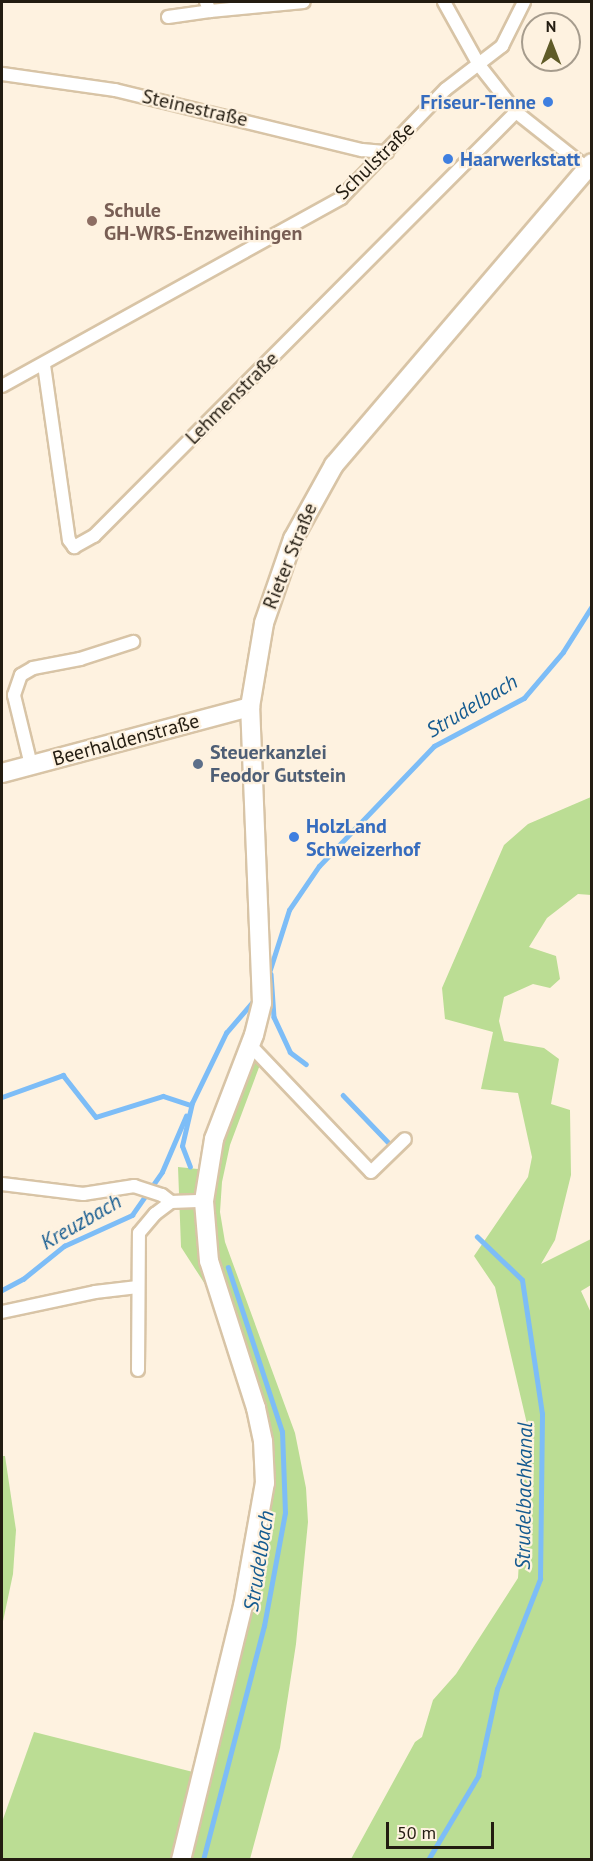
<!DOCTYPE html>
<meta charset="utf-8">
<style>
body{margin:0}
#map{position:relative;width:593px;height:1861px;overflow:hidden;background:#fef2e0;font-family:"PT Sans",sans-serif}
div>[style]{position:absolute}
[style*='--x']{left:calc(var(--x)*1px);top:calc(var(--y)*1px);width:calc(var(--w)*1px);rotate:calc(var(--a)*1deg)}
.green>*{inset:0;background:#bbdd94}
.stream>*{height:4.5px;margin:-2.25px;padding:0 2.25px;transform-origin:2.25px;border-radius:2.25px;background:#7dbdf7}
.roads{filter:drop-shadow(2px 0 #d8c4a6) drop-shadow(-2px 0 #d8c4a6) drop-shadow(0 2px #d8c4a6) drop-shadow(0 -2px #d8c4a6)}
.street>*{height:12px;margin:-6px;padding:0 6px;transform-origin:6px;border-radius:6px;background:#fff}
.secondary>*{height:18px;margin:-9px;padding:0 9px;transform-origin:9px;border-radius:9px;background:#fff}
.dots>*{width:16px;height:16px;translate:-50% -50%;box-sizing:border-box;border:3px solid #fef2e0;border-radius:50%}
span{translate:-50% -50%;white-space:nowrap;text-align:center;line-height:1.15;-webkit-text-stroke:4.5px #fef2e0;paint-order:stroke}
.shop-label{font-size:20px;color:#366cbe;font-weight:700}
.right{translate:-100% -50%;text-align:right}
.left{translate:0 -50%;text-align:left}
.street-label{font-size:20px;color:#231c11}
.education-label{font-size:20px;color:#785e54;font-weight:700}
.service-label{font-size:20px;color:#4e5e75;font-weight:700}
.water-label{font-size:21px;color:#155b90;font-style:italic}
.frame{position:absolute;inset:0;border:3px solid #231c11;pointer-events:none}
.north{position:absolute;left:521px;top:12px;width:60px;height:60px;box-sizing:border-box;background:#fef2e0;border:2px solid #a69c8d;border-radius:50%;rotate:0deg;font-size:16px;font-weight:700;line-height:24px;text-align:center;color:#231c11}
.north::after{content:'';display:block;margin:auto;width:21px;height:27px;background:#5f5b28;clip-path:polygon(50% 0,100% 100%,50% 72%,0 100%)}
.scale{position:absolute;left:386px;top:1822px;width:108px;height:27px;box-sizing:border-box;border:3px solid #231c11;border-top:0;padding-left:8px;font-size:18px;line-height:21px;white-space:nowrap;color:#231c11;-webkit-text-stroke:4px #fef2e0;paint-order:stroke}
</style>
<div id="map">
<div class="green">
<i style="clip-path:polygon(591px 797px,591px 895px,578px 894px,547px 918px,529px 947px,556px 956px,560px 979px,550px 988px,533px 984px,504px 997px,499px 1021px,504px 1041px,544px 1048px,559px 1059px,551px 1104px,570px 1110px,571px 1175px,555px 1240px,541px 1264px,591px 1239px,591px 1285px,581px 1291px,592px 1315px,591px 1859px,351px 1859px,415px 1742px,422px 1737px,433px 1700px,456px 1674px,518px 1578px,527px 1424px,495px 1287px,474px 1256px,528px 1177px,532px 1157px,518px 1093px,481px 1089px,493px 1032px,445px 1019px,442px 988px,504px 845px,528px 824px)"></i>
<i style="clip-path:polygon(253px 1055px,261px 1062px,230px 1145px,222px 1182px,220px 1212px,225px 1242px,295px 1433px,306px 1488px,308px 1522px,296px 1644px,280px 1748px,250px 1859px,187px 1859px,270px 1484px,223px 1312px,181px 1247px,178px 1167px,218px 1171px,228px 1123px)"></i>
<i style="clip-path:polygon(2px 1456px,5px 1456px,16px 1530px,13px 1574px,2px 1626px)"></i>
<i style="clip-path:polygon(34px 1732px,197px 1773px,176px 1859px,2px 1859px,2px 1822px)"></i>
</div>
<div class="stream">
<i style="--x:271;--y:974;--w:43;--a:86"></i>
<i style="--x:274;--y:1017;--w:38;--a:65"></i>
<i style="--x:290;--y:1052;--w:20;--a:37"></i>
<i style="--x:267;--y:979;--w:72;--a:-72.3"></i>
<i style="--x:289;--y:910;--w:53;--a:-55.7"></i>
<i style="--x:319;--y:866;--w:166;--a:-46.2"></i>
<i style="--x:434;--y:746;--w:102;--a:-28.1"></i>
<i style="--x:524;--y:698;--w:60;--a:-49.7"></i>
<i style="--x:563;--y:652;--w:54;--a:-57.8"></i>
<i style="--x:343;--y:1095;--w:66;--a:46.2"></i>
<i style="--x:2;--y:1097;--w:65;--a:-19.8"></i>
<i style="--x:63;--y:1075;--w:53;--a:51.8"></i>
<i style="--x:96;--y:1117;--w:70;--a:-17.4"></i>
<i style="--x:163;--y:1096;--w:29;--a:18"></i>
<i style="--x:190;--y:1167;--w:22;--a:-111"></i>
<i style="--x:182;--y:1146;--w:44;--a:-76.9"></i>
<i style="--x:192;--y:1103;--w:78;--a:-64.1"></i>
<i style="--x:226;--y:1033;--w:45;--a:-49.5"></i>
<i style="--x:2;--y:1290;--w:24;--a:-28"></i>
<i style="--x:23;--y:1279;--w:53;--a:-38.8"></i>
<i style="--x:64;--y:1246;--w:75;--a:-24.5"></i>
<i style="--x:132;--y:1215;--w:52;--a:-55.1"></i>
<i style="--x:162;--y:1172;--w:61;--a:-66.8"></i>
<i style="--x:203;--y:1860;--w:242;--a:-75.4"></i>
<i style="--x:264;--y:1626;--w:115;--a:-79.5"></i>
<i style="--x:285;--y:1513;--w:81;--a:-92.1"></i>
<i style="--x:282;--y:1432;--w:173;--a:-108.2"></i>
<i style="--x:225;--y:1860;--w:5;--a:0"></i>
<i style="--x:428;--y:1860;--w:98;--a:-59.2"></i>
<i style="--x:478;--y:1776;--w:89;--a:-77.7"></i>
<i style="--x:497;--y:1689;--w:118;--a:-68.6"></i>
<i style="--x:540;--y:1579;--w:165;--a:-89.3"></i>
<i style="--x:542;--y:1414;--w:135;--a:-98.5"></i>
<i style="--x:522;--y:1280;--w:62;--a:-136.3"></i>
</div>
<div class="roads">
<div class="street">
<i style="--x:206;--y:2;--w:10;--a:66"></i>
<i style="--x:210;--y:11;--w:94;--a:-5.5"></i>
<i style="--x:444;--y:2;--w:72;--a:60.9"></i>
<i style="--x:479;--y:65;--w:60;--a:51.8"></i>
<i style="--x:516;--y:112;--w:92;--a:38.4"></i>
<i style="--x:168;--y:17;--w:42;--a:-8.1"></i>
<i style="--x:2;--y:74;--w:114;--a:8.1"></i>
<i style="--x:115;--y:90;--w:254;--a:13.7"></i>
<i style="--x:362;--y:150;--w:25;--a:5"></i>
<i style="--x:44;--y:365;--w:177;--a:81.9"></i>
<i style="--x:69;--y:540;--w:9;--a:54"></i>
<i style="--x:74;--y:547;--w:23;--a:-29"></i>
<i style="--x:94;--y:536;--w:598;--a:-45.14"></i>
<i style="--x:2;--y:386;--w:388;--a:-29"></i>
<i style="--x:341;--y:198;--w:151;--a:-46.1"></i>
<i style="--x:446;--y:89;--w:71;--a:-37.5"></i>
<i style="--x:502;--y:46;--w:49;--a:-63.4"></i>
<i style="--x:31;--y:765;--w:72;--a:-103.7"></i>
<i style="--x:14;--y:695;--w:21;--a:-71"></i>
<i style="--x:21;--y:675;--w:14;--a:-30"></i>
<i style="--x:33;--y:668;--w:48;--a:-10.8"></i>
<i style="--x:80;--y:659;--w:56;--a:-17.8"></i>
<i style="--x:250;--y:1045;--w:175;--a:46.4"></i>
<i style="--x:371;--y:1172;--w:47;--a:-44.1"></i>
<i style="--x:2;--y:1184;--w:82;--a:7"></i>
<i style="--x:83;--y:1194;--w:52;--a:-8.9"></i>
<i style="--x:134;--y:1186;--w:29;--a:18"></i>
<i style="--x:162;--y:1195;--w:11;--a:38"></i>
<i style="--x:2;--y:1312;--w:95;--a:-12.1"></i>
<i style="--x:95;--y:1292;--w:43;--a:-6.6"></i>
<i style="--x:138;--y:1370;--w:137;--a:-89.6"></i>
<i style="--x:139;--y:1233;--w:25;--a:-50"></i>
<i style="--x:155;--y:1214;--w:20;--a:-37"></i>
<i style="--x:171;--y:1202;--w:33;--a:-2"></i>
</div>
<div class="secondary">
<i style="--x:2;--y:773;--w:257;--a:-14.9"></i>
<i style="--x:181;--y:1860;--w:261;--a:-76.3"></i>
<i style="--x:243;--y:1606;--w:125;--a:-79.9"></i>
<i style="--x:265;--y:1483;--w:42;--a:-92.7"></i>
<i style="--x:263;--y:1441;--w:34;--a:-102"></i>
<i style="--x:256;--y:1408;--w:154;--a:-107.7"></i>
<i style="--x:209;--y:1261;--w:60;--a:-94.8"></i>
<i style="--x:204;--y:1201;--w:63;--a:-80.8"></i>
<i style="--x:214;--y:1139;--w:111;--a:-69"></i>
<i style="--x:254;--y:1035;--w:33;--a:-76"></i>
<i style="--x:262;--y:1003;--w:296;--a:-92.3"></i>
<i style="--x:250;--y:707;--w:85;--a:-80.5"></i>
<i style="--x:264;--y:623;--w:89;--a:-71"></i>
<i style="--x:293;--y:539;--w:85;--a:-61"></i>
<i style="--x:334;--y:465;--w:397;--a:-49.5"></i>
</div>
</div>
<div class="dots">
<i style="left:548px;top:102px;background:#3f7fe0"></i>
<i style="left:448px;top:159px;background:#3f7fe0"></i>
<i style="left:92px;top:221px;background:#8d6e63"></i>
<i style="left:198px;top:764px;background:#5c6f8a"></i>
<i style="left:294px;top:837px;background:#3f7fe0"></i>
</div>
<div class="shop-label">
<span class="right" style="left:536px;top:102px">Friseur-Tenne</span>
<span class="left" style="left:460px;top:159px">Haarwerkstatt</span>
<span class="left" style="left:306px;top:838px">HolzLand<br>Schweizerhof</span>
</div>
<div class="street-label">
<span style="left:195px;top:108px;rotate:13deg">Steinestraße</span>
<span style="left:375px;top:161px;rotate:-44deg">Schulstraße</span>
<span style="left:232px;top:398px;rotate:-45deg">Lehmenstraße</span>
<span style="left:290px;top:556px;rotate:-68deg">Rieter Straße</span>
<span style="left:126px;top:740px;rotate:-15deg">Beerhaldenstraße</span>
</div>
<div class="education-label">
<span class="left" style="left:104px;top:222px">Schule<br>GH-WRS-Enzweihingen</span>
</div>
<div class="service-label">
<span class="left" style="left:210px;top:764px">Steuerkanzlei<br>Feodor Gutstein</span>
</div>
<div class="water-label">
<span style="left:472px;top:706px;rotate:-31deg">Strudelbach</span>
<span style="left:81px;top:1222px;rotate:-30deg">Kreuzbach</span>
<span style="left:524px;top:1496px;rotate:-89deg">Strudelbachkanal</span>
<span style="left:259px;top:1561px;rotate:-81deg">Strudelbach</span>
</div>
<div class="frame"></div>
<div class="north">N</div>
<div class="scale">50 m</div>
</div>
